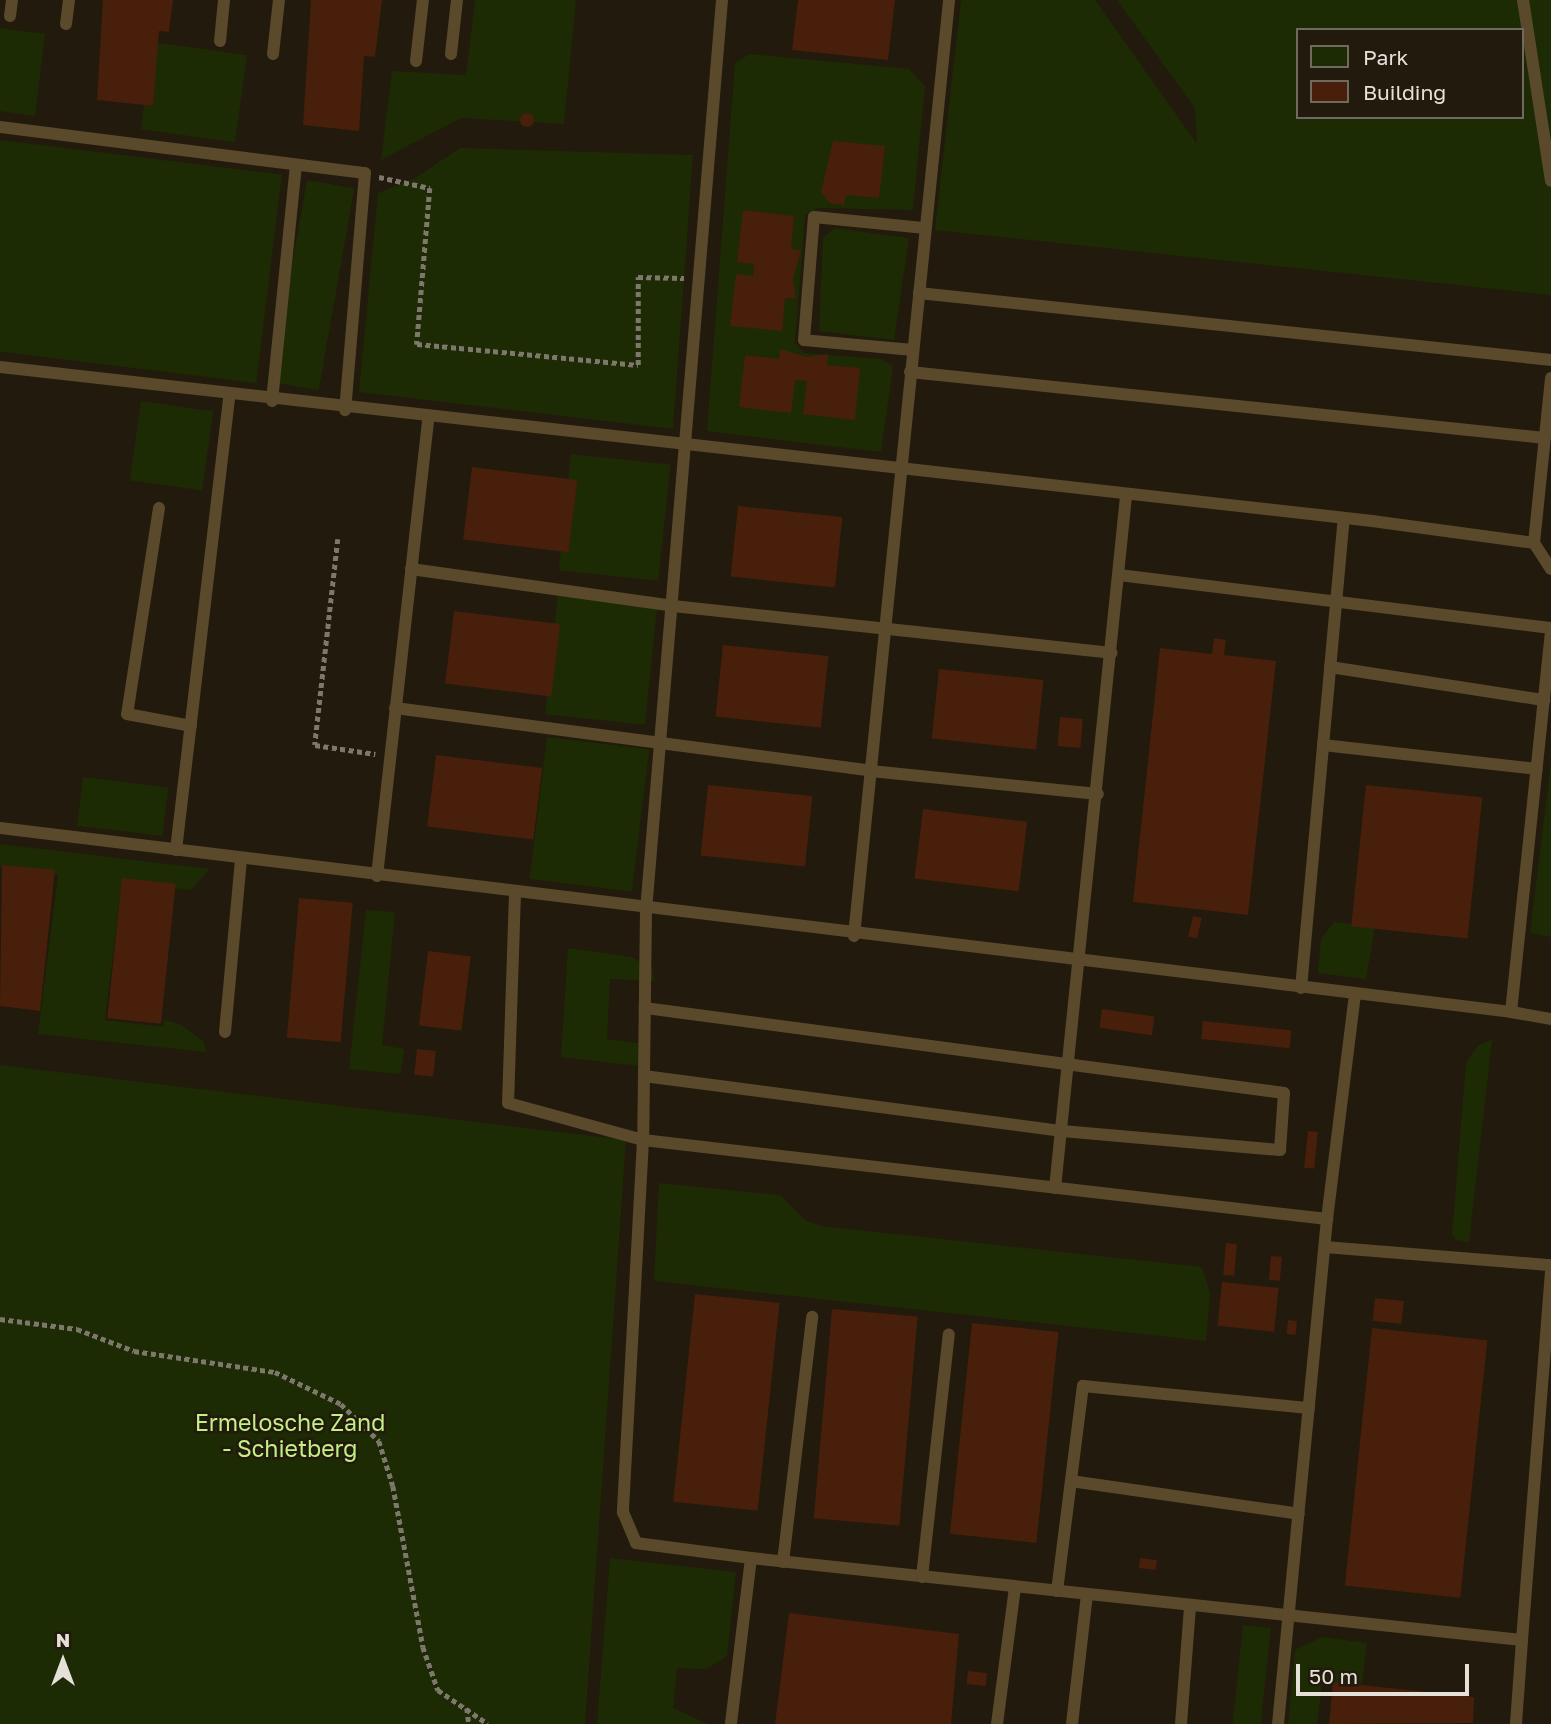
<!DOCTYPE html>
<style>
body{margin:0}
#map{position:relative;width:1551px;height:1724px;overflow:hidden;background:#221a0d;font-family:"Golos Text",sans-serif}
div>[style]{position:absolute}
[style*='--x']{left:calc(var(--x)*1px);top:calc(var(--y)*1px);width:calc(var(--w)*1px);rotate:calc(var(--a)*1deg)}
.green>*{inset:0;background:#1d2b04;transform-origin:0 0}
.building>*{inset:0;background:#471f0a;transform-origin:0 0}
.round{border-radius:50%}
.path>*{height:4.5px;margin-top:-2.25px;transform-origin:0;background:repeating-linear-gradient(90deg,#7e776c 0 5px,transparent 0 8.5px)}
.lane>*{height:12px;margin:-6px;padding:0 6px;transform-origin:6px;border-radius:6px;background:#5a4a2b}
span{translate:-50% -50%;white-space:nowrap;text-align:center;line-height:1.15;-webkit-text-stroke:5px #221a0d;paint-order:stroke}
.park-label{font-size:23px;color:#c3f084}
.legend{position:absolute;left:1296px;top:28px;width:228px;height:91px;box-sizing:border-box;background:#221a0d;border:2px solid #706a5e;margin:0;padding:9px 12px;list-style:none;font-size:21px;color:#e6e1d8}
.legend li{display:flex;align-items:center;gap:14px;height:35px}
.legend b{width:35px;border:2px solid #706a5e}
.north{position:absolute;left:28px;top:1626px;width:70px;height:70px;-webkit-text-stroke:5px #221a0d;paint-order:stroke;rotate:0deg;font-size:19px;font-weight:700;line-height:28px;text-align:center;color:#e6e1d8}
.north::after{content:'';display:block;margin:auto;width:24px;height:32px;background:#e6e1d8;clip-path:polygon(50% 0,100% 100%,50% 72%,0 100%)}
.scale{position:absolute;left:1296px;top:1664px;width:173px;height:32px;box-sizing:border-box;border:4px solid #e6e1d8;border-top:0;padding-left:9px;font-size:21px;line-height:24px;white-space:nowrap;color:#e6e1d8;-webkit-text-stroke:5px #221a0d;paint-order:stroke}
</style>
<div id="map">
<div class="green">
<i style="clip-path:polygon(475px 0,576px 0,564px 124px,461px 118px,381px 160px,392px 71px,466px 75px)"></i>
<i style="clip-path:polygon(evenodd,961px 0,1095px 0,1197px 144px,1195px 108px,1117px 0,1551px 0,1551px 295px,935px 230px,961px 0,1297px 30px,1521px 30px,1521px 117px,1297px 117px,1297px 30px)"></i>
<i style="clip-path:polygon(0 28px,45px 34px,35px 116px,0 111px)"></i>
<i style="left:153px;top:42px;width:95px;height:88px;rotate:8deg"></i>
<i style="clip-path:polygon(750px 54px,909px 69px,925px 86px,913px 210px,818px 208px,805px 215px,795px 343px,804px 353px,881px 359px,893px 366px,881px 452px,707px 431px,735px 63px)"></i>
<i style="left:0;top:140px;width:284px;height:210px;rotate:7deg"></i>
<i style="clip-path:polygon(460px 148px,693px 155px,673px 429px,359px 392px,378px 193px,415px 178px)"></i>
<i style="left:307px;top:180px;width:48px;height:205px;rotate:10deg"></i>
<i style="clip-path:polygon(835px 228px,909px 238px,894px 340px,819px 331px,823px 238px)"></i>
<i style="left:141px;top:401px;width:73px;height:80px;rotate:8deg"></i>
<i style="left:571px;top:454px;width:100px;height:117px;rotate:6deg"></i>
<i style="left:558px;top:593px;width:100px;height:122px;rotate:6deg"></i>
<i style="left:547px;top:737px;width:103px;height:143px;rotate:7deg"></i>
<i style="clip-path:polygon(1551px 762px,1551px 937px,1530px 933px)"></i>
<i style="left:83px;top:777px;width:86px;height:49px;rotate:7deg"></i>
<i style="clip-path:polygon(0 844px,210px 869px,191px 890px,122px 882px,105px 1020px,163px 1027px,164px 1020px,180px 1024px,204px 1042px,206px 1052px,38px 1034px,58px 875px,0 868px)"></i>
<i style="clip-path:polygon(366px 910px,395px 912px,382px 1045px,404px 1049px,401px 1074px,349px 1069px)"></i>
<i style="clip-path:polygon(1334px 922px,1375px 926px,1366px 979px,1318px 973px,1321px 939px)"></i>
<i style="clip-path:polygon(568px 948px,631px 957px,652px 968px,655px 981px,610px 979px,607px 1039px,650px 1045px,649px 1067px,561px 1057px)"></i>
<i style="clip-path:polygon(1492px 1040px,1469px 1242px,1456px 1240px,1452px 1234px,1466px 1063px,1478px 1045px)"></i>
<i style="clip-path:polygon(0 1065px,626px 1140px,585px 1724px,0 1724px)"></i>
<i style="clip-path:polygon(659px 1183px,780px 1195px,805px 1220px,821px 1226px,1202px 1267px,1210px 1293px,1206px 1341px,654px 1281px)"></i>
<i style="clip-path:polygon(610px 1558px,736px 1572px,727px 1656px,706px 1669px,677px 1668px,673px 1708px,708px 1724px,597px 1724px)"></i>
<i style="left:1243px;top:1625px;width:28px;height:100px;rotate:6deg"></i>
<i style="clip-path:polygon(1322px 1637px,1367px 1643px,1362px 1683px,1322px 1682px,1317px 1724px,1288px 1724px,1295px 1650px)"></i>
</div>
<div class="building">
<i style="clip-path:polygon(103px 0,173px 0,169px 32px,159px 31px,153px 106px,97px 100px)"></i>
<i style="clip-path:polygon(311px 0,382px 0,375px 57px,364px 56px,359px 131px,303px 125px)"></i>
<i style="clip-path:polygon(798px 0,895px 0,888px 60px,792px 50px)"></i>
<i class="round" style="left:520px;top:113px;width:14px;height:14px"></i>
<i style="clip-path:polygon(833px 141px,885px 146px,879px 198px,846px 195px,844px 205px,830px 203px,821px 192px)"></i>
<i style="clip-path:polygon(743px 210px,794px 216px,791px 249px,801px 250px,793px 279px,796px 299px,785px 298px,782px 331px,730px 326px,736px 274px,753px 276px,754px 264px,737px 262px)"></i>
<i style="clip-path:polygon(780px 349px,807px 357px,828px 354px,827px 365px,860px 368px,855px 420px,803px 414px,807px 381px,795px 380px,791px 413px,739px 407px,745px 355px,779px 359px)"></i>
<i style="left:472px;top:467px;width:106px;height:73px;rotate:7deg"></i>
<i style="left:738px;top:506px;width:105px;height:71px;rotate:6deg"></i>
<i style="left:454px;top:611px;width:107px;height:73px;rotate:7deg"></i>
<i style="clip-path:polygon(1214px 638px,1226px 640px,1224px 655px,1276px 661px,1248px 915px,1133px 902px,1160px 648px,1212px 654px)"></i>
<i style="left:723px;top:645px;width:106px;height:72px;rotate:6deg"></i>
<i style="left:939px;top:669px;width:105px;height:70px;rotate:6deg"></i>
<i style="left:1060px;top:717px;width:23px;height:29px;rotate:5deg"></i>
<i style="left:436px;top:755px;width:107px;height:72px;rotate:7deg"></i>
<i style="left:708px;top:785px;width:105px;height:71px;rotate:6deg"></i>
<i style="left:1366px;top:785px;width:117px;height:142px;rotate:6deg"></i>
<i style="left:923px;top:809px;width:105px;height:70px;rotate:7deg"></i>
<i style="clip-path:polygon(2px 865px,55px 870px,40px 1011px,0 1006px)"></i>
<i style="left:122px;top:878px;width:54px;height:141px;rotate:6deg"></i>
<i style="left:299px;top:898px;width:54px;height:140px;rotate:5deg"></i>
<i style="left:1193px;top:916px;width:9px;height:21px;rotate:13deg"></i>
<i style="left:428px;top:951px;width:43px;height:75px;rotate:7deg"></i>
<i style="left:1102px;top:1009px;width:53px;height:19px;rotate:8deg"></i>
<i style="left:1203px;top:1021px;width:89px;height:18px;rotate:6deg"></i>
<i style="left:417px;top:1049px;width:19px;height:26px;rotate:6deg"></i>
<i style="left:1308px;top:1131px;width:10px;height:37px;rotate:6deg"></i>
<i style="left:1226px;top:1243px;width:11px;height:32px;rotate:5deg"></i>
<i style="left:1271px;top:1256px;width:11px;height:24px;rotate:5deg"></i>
<i style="left:1222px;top:1282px;width:57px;height:44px;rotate:6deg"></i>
<i style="left:695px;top:1294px;width:85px;height:209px;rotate:6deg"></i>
<i style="left:1375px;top:1298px;width:29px;height:23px;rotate:6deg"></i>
<i style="left:832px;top:1309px;width:86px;height:210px;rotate:5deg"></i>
<i style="left:1288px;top:1320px;width:9px;height:14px;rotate:6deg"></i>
<i style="left:972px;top:1323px;width:87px;height:212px;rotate:6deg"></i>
<i style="left:1372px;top:1328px;width:116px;height:259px;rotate:6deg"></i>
<i style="left:1140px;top:1558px;width:17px;height:10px;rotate:7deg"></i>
<i style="clip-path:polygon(789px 1613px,959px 1634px,951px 1724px,775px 1724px)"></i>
<i style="left:968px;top:1671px;width:19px;height:13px;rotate:6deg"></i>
<i style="clip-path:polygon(1333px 1682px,1474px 1697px,1473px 1723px,1329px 1724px)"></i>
</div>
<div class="path">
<i style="--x:379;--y:177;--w:52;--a:12.2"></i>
<i style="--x:430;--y:188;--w:157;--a:94.8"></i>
<i style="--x:417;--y:344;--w:222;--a:5.4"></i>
<i style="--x:638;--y:365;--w:88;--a:-90"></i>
<i style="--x:638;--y:277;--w:46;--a:1.2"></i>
<i style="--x:338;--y:539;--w:207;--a:96.4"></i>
<i style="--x:315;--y:745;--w:61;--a:8.5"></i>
<i style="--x:0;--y:1319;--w:78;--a:7.4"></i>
<i style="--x:77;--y:1329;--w:61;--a:21.1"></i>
<i style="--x:134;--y:1351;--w:143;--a:8.5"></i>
<i style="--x:275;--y:1372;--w:73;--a:25.9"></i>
<i style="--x:341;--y:1404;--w:53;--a:44.2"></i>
<i style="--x:379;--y:1441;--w:47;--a:72.7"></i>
<i style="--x:393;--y:1486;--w:164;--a:79.4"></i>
<i style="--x:423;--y:1647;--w:46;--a:70.8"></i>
<i style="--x:438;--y:1690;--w:60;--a:34.2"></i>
<i style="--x:467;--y:1708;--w:16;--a:83"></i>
</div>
<div class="lane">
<i style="--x:722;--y:0;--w:913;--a:94.77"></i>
<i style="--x:646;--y:910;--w:230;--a:90.7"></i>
<i style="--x:643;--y:1140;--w:689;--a:6.59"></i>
<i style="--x:1327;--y:1219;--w:227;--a:-82.9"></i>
<i style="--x:1523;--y:0;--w:183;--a:81.2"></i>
<i style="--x:10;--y:16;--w:16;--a:-83"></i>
<i style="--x:66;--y:24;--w:24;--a:-83"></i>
<i style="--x:220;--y:41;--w:41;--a:-84.4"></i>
<i style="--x:273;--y:54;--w:54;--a:-83.7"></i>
<i style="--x:451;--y:54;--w:54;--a:-83.7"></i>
<i style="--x:416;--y:61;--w:61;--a:-83.5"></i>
<i style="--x:0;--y:127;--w:368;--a:7.2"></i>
<i style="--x:365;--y:173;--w:238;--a:94.8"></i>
<i style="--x:919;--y:293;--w:636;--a:6.05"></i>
<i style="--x:913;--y:350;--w:109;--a:-174.8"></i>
<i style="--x:804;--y:340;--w:123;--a:-85.4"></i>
<i style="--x:814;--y:217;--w:112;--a:5.7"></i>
<i style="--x:0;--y:367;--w:1381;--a:6.4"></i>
<i style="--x:1372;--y:521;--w:163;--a:7.7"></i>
<i style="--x:1534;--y:543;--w:31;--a:57"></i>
<i style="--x:910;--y:372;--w:638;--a:5.93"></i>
<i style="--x:272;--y:401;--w:237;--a:-84.2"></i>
<i style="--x:159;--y:508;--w:208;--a:98.8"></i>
<i style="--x:127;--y:714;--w:65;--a:10.6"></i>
<i style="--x:1534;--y:543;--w:166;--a:-84.1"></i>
<i style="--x:411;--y:569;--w:265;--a:8"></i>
<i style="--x:673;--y:606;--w:441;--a:6.1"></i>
<i style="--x:1119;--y:575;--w:435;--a:7"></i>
<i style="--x:1330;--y:667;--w:217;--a:8.8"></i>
<i style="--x:395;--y:708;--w:480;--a:7.5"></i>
<i style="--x:871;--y:771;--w:228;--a:5.8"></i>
<i style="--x:1323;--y:745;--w:215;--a:6.4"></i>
<i style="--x:0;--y:828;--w:1522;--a:6.94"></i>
<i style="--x:1511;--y:1012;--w:384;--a:-84"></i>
<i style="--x:176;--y:850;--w:457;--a:-83.3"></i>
<i style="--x:377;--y:876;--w:460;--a:-83.6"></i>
<i style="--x:515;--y:893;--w:210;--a:91.9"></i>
<i style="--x:508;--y:1103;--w:140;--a:15.3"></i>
<i style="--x:643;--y:1140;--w:373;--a:93.1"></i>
<i style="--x:623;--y:1512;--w:34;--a:67"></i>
<i style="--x:636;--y:1543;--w:116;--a:7.4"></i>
<i style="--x:751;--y:1558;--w:167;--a:96.9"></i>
<i style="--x:854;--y:936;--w:941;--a:-84.2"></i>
<i style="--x:1301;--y:988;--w:472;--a:-84.8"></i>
<i style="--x:1511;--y:1012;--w:41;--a:9.9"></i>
<i style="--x:225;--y:1032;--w:174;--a:-84.7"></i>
<i style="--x:644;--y:1076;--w:422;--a:7.5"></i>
<i style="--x:1062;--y:1131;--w:219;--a:5"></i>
<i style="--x:1280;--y:1150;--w:57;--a:-86"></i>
<i style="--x:1284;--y:1093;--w:645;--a:-172.42"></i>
<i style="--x:1055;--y:1188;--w:696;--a:-84.14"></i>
<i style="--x:1325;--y:1247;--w:227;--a:4.6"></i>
<i style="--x:1071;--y:1481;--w:230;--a:8.2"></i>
<i style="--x:751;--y:1558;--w:775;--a:6.07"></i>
<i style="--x:1522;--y:1640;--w:373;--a:-85.5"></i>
<i style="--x:783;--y:1562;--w:247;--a:-83.2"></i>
<i style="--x:922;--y:1577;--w:244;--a:-83.7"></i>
<i style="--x:1057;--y:1591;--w:207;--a:-82.8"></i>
<i style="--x:1083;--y:1386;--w:227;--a:5.6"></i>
<i style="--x:997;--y:1724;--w:138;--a:-82.5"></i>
<i style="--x:1072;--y:1724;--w:130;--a:-83.4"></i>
<i style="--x:1181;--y:1724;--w:118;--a:-85.6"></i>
<i style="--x:1278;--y:1724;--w:507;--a:-84.46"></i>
<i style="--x:1516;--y:1724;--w:84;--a:-85.9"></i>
</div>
<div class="park-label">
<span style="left:290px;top:1435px">Ermelosche Zand<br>- Schietberg</span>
</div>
<ul class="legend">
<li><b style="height:19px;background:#1d2b04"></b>Park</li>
<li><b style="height:19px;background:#471f0a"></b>Building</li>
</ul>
<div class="north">N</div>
<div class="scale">50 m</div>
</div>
